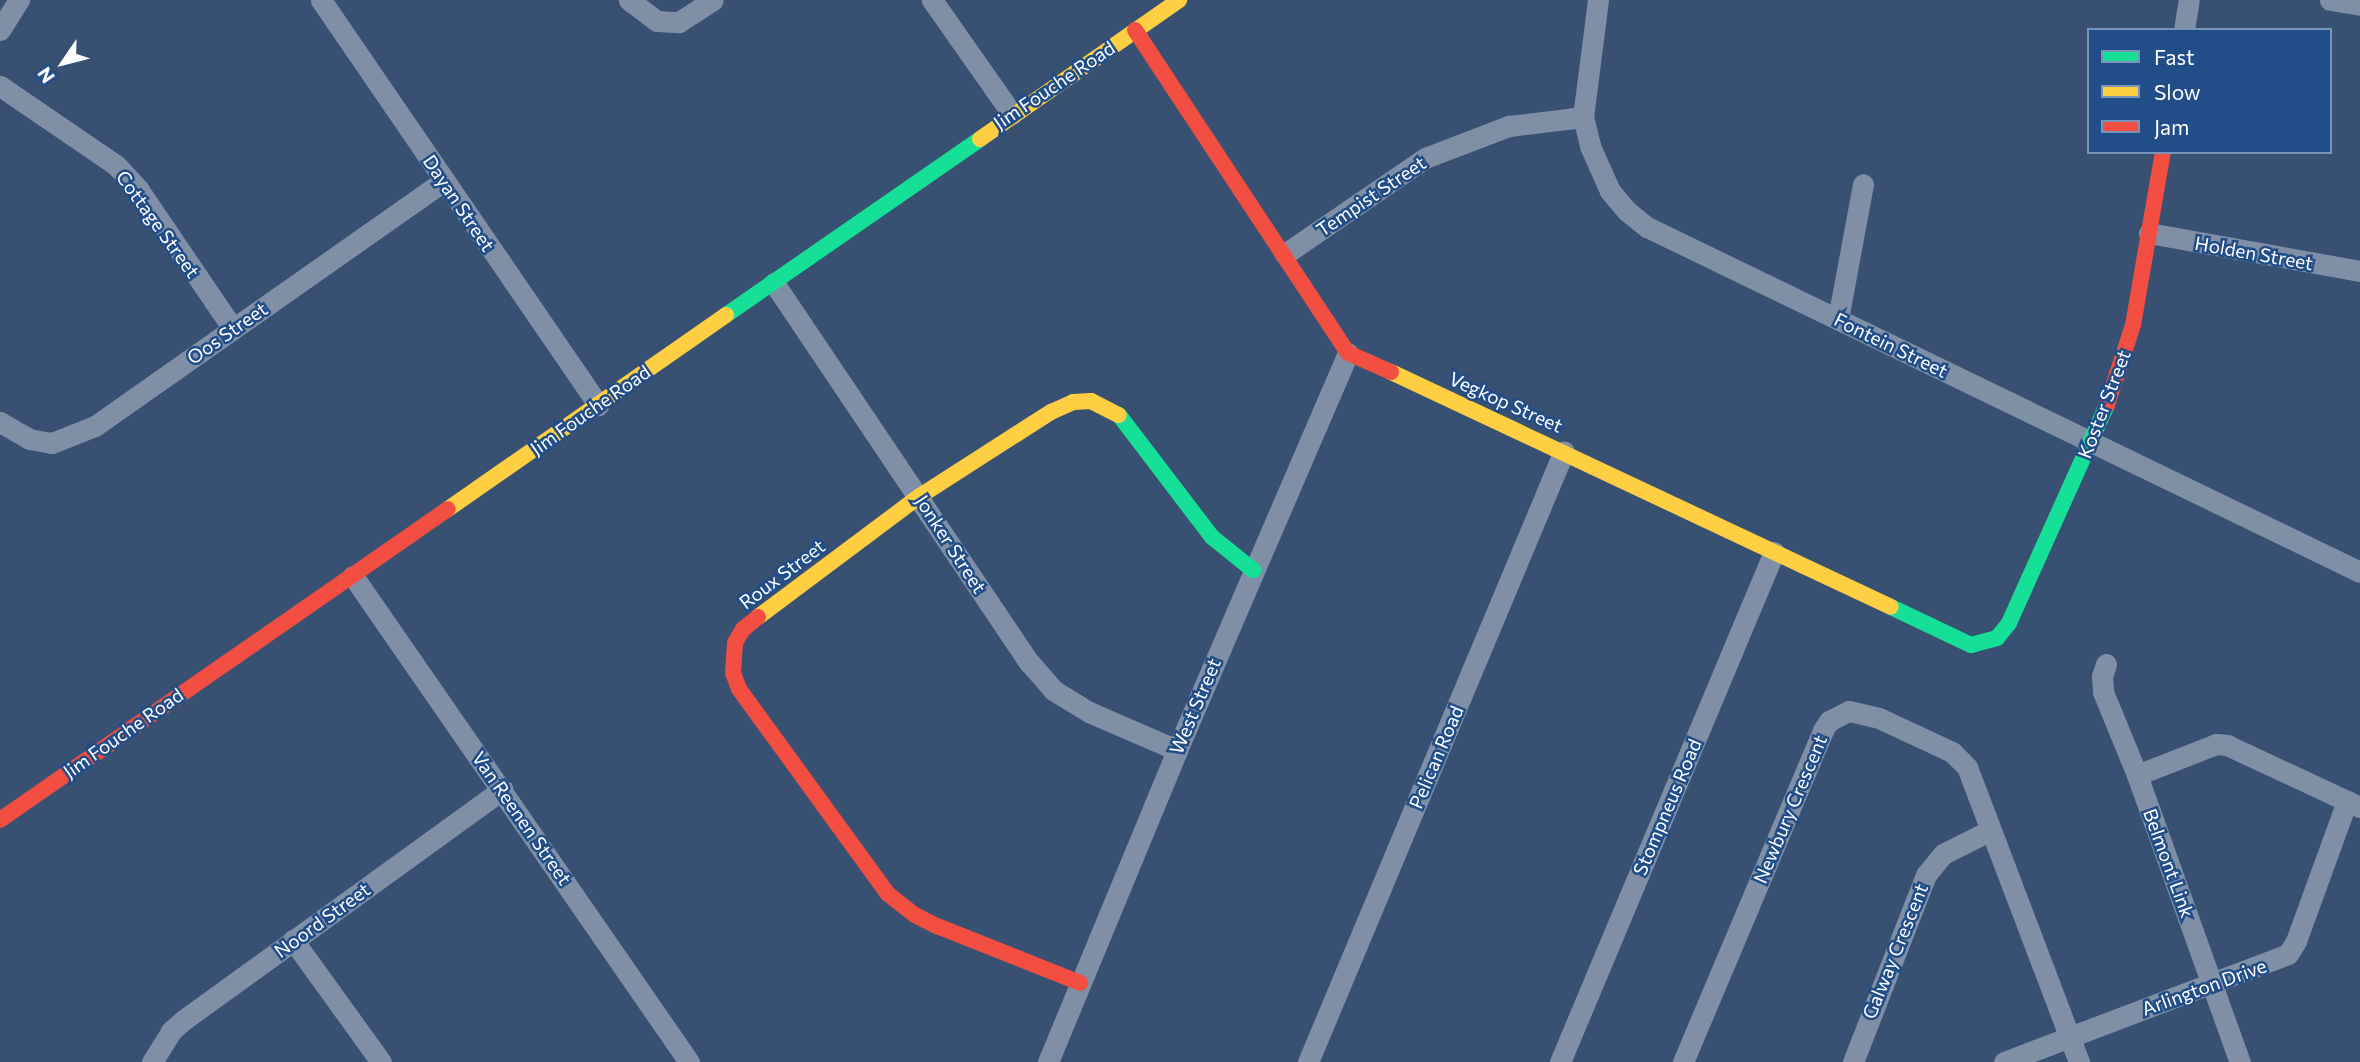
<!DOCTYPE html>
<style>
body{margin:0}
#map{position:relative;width:2360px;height:1062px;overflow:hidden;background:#385071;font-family:Commissioner,sans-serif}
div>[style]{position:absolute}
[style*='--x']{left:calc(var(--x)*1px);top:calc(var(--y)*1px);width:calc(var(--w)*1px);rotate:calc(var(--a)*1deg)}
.street>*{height:21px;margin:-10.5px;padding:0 10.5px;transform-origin:10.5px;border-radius:10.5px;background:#7f90a6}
.fast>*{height:16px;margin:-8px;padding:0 8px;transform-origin:8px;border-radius:8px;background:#16e098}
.slow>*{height:16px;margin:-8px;padding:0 8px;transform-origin:8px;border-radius:8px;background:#ffcf43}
.jam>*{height:16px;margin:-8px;padding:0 8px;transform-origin:8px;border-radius:8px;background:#f24e42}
span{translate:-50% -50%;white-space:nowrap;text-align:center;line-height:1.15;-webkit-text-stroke:5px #214d88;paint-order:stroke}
.street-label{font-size:19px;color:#fff}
.legend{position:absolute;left:2087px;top:28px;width:245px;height:126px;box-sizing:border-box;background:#214d88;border:2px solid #7a94b8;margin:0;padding:9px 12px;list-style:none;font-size:21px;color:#fff}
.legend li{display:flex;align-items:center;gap:14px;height:35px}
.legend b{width:35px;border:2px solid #7a94b8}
.north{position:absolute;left:28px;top:28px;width:70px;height:70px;-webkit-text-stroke:5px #214d88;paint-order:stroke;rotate:235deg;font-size:19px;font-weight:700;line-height:28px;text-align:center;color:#fff}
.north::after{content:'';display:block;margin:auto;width:24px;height:32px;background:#fff;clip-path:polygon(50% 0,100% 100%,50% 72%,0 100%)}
</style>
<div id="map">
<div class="street">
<i style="--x:321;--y:0;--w:491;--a:55.6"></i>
<i style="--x:629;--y:0;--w:35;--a:37"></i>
<i style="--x:657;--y:21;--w:22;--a:3"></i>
<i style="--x:679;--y:22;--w:40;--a:-32.9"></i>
<i style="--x:932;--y:0;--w:139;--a:54.9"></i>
<i style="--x:1598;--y:0;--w:118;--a:97.3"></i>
<i style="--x:1583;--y:117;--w:30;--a:76"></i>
<i style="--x:1590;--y:146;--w:49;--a:66"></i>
<i style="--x:1610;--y:191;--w:26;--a:50"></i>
<i style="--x:1627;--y:211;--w:26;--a:39"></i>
<i style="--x:1647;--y:227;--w:792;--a:25.82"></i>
<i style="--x:2330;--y:0;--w:30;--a:9"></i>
<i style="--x:0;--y:30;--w:36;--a:-58"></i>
<i style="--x:2184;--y:30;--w:30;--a:-81"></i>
<i style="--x:0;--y:86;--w:140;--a:34.3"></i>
<i style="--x:116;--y:165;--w:33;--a:47"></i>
<i style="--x:138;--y:189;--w:169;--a:55.8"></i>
<i style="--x:2149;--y:233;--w:214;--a:10.2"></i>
<i style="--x:1285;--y:254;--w:170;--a:-34.4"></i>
<i style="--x:1425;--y:158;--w:90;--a:-20.9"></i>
<i style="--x:1509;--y:126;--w:75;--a:-6.9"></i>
<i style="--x:774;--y:283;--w:457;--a:56.1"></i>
<i style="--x:1029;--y:662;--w:37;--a:49"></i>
<i style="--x:1053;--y:690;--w:42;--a:31.4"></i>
<i style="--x:1089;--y:712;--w:96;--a:23.4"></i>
<i style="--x:1838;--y:319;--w:137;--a:-79.5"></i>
<i style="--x:0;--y:422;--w:34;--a:30"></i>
<i style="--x:29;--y:439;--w:23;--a:10"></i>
<i style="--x:52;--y:443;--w:46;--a:-21.6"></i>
<i style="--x:95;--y:426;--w:426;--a:-35.1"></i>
<i style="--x:353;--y:576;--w:591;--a:55.34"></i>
<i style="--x:2106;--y:664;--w:13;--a:108"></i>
<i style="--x:2102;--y:676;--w:16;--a:86"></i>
<i style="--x:2103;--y:692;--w:90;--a:67.7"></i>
<i style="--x:2137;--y:775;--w:305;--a:70.3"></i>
<i style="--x:2137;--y:775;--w:85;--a:-21.4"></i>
<i style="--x:2216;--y:744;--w:11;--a:5"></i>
<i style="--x:2227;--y:745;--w:147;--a:25"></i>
<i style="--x:293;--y:940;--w:150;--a:54.2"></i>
<i style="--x:152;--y:1062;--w:36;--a:-58"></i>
<i style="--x:171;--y:1031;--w:18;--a:-41"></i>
<i style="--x:185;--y:1019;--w:392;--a:-35.9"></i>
<i style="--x:1048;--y:1062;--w:338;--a:-67.5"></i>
<i style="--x:1177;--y:750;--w:432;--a:-66.7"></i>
<i style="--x:1308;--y:1062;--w:662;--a:-67.27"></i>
<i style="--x:1560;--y:1062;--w:553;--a:-67.24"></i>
<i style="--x:1683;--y:1062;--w:360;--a:-67.1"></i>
<i style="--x:1823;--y:730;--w:11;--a:-56"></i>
<i style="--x:1829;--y:721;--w:22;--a:-27"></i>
<i style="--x:1849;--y:711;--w:31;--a:13"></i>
<i style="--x:1879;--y:718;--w:81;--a:25"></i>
<i style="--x:1952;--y:752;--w:21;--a:45"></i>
<i style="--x:1967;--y:767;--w:316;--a:69.2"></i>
<i style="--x:1853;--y:1062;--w:201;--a:-68.7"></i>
<i style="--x:1926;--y:875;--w:27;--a:-51"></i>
<i style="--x:1943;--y:854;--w:51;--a:-26.6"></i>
<i style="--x:2004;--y:1062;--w:304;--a:-20.8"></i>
<i style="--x:2288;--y:954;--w:15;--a:-58"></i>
<i style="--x:2296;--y:941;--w:149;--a:-70"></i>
</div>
<div class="fast">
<i style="--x:726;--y:315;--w:309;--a:-34.7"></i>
<i style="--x:1119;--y:415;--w:153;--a:52.7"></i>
<i style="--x:1212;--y:537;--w:53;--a:38.8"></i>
<i style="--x:1891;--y:607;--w:89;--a:25.4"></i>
<i style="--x:1971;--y:645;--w:27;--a:-15"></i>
<i style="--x:1997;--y:638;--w:19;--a:-51"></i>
<i style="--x:2009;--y:623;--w:239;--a:-65.8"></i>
</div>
<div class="slow">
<i style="--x:980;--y:139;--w:243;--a:-34.9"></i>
<i style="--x:1391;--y:372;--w:552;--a:25.17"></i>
<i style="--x:448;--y:509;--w:339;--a:-34.9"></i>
<i style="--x:758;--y:617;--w:202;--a:-36.8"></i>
<i style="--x:920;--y:496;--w:156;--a:-32.7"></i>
<i style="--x:1051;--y:412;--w:24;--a:-24"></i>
<i style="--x:1073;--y:402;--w:18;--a:-3"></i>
<i style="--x:1091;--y:401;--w:31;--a:27"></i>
</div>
<div class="jam">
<i style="--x:1135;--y:30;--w:387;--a:56.6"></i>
<i style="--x:1348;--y:353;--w:47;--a:23.8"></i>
<i style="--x:2107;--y:405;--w:84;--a:-72"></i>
<i style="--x:2133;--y:325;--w:176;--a:-80.2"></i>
<i style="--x:758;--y:617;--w:19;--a:141"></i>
<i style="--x:743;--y:629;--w:16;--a:120"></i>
<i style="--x:735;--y:643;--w:30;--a:94"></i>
<i style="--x:733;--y:673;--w:17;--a:69"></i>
<i style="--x:739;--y:689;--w:253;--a:54"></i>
<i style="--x:888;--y:894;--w:34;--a:38"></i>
<i style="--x:915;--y:915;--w:25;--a:27"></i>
<i style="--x:937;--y:926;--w:154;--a:21.7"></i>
<i style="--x:0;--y:820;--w:545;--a:-34.77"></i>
</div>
<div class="street-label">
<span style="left:1054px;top:85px;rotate:-34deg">Jim Fouche Road</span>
<span style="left:1371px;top:196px;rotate:-34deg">Tempist Street</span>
<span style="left:459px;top:203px;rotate:56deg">Dayan Street</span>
<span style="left:158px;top:224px;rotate:54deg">Cottage Street</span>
<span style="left:2254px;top:253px;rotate:10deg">Holden Street</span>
<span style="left:227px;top:333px;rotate:-35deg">Oos Street</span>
<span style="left:1891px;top:345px;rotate:26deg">Fontein Street</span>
<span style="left:1506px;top:402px;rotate:24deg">Vegkop Street</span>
<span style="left:2104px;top:404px;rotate:-69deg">Koster Street</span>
<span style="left:590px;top:410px;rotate:-35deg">Jim Fouche Road</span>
<span style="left:951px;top:544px;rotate:57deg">Jonker Street</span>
<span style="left:782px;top:574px;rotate:-37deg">Roux Street</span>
<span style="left:1195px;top:706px;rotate:-67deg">West Street</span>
<span style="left:123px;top:733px;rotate:-35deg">Jim Fouche Road</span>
<span style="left:1436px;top:757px;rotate:-67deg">Pelican Road</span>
<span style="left:1667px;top:807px;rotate:-67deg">Stompneus Road</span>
<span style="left:1790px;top:809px;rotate:-67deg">Newbury Crescent</span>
<span style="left:522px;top:818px;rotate:55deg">Van Reenen Street</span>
<span style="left:2169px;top:863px;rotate:70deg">Belmont Link</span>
<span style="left:322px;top:920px;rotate:-36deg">Noord Street</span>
<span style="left:1895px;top:951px;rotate:-68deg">Galway Crescent</span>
<span style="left:2204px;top:987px;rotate:-20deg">Arlington Drive</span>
</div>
<ul class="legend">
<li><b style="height:9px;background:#16e098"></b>Fast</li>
<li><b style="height:9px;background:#ffcf43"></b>Slow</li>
<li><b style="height:9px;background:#f24e42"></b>Jam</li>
</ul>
<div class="north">N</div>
</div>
